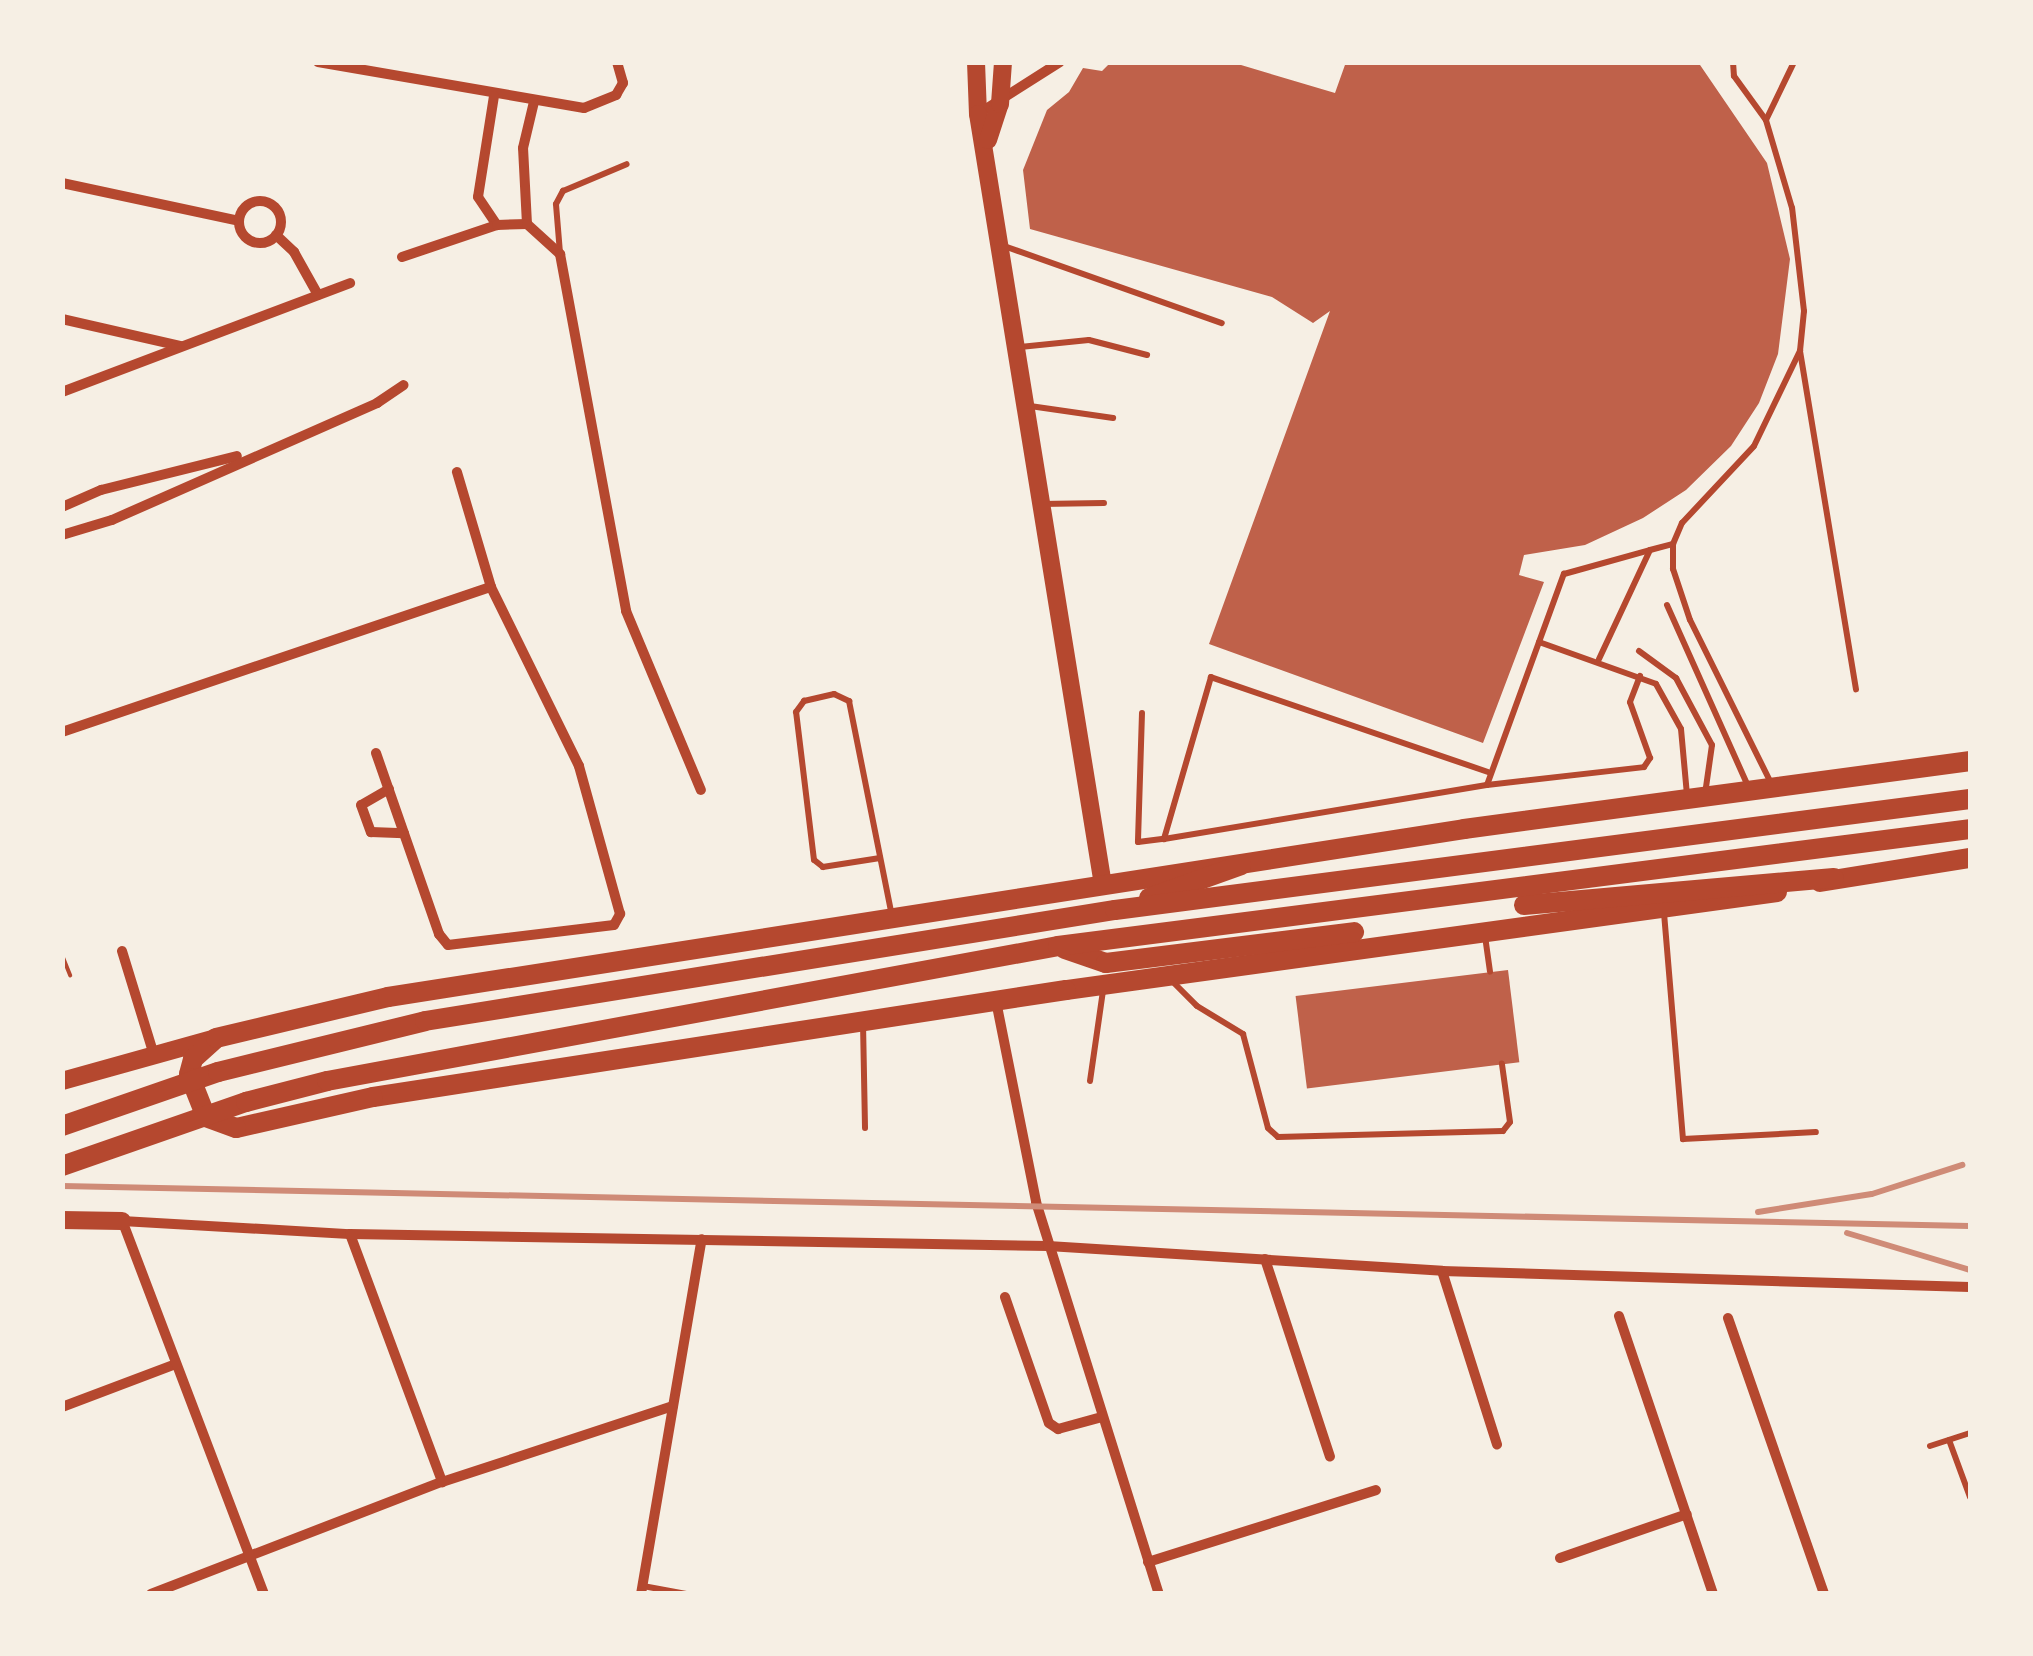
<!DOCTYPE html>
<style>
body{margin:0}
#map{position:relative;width:2033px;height:1656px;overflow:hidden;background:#f6efe4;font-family:Barlow,sans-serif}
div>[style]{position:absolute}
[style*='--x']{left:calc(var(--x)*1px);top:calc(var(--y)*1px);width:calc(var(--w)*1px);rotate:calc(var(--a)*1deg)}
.building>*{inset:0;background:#bf614a;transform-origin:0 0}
.path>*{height:4px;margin:-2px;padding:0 2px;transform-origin:2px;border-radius:2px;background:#b5482f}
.service>*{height:6px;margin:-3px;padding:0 3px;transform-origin:3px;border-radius:3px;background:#b5482f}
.minor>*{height:10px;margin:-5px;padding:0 5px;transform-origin:5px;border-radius:5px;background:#b5482f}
.minor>.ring{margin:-5px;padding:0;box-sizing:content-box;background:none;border:10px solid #b5482f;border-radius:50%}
.tertiary>*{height:18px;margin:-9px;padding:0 9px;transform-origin:9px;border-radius:9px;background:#b5482f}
.secondary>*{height:20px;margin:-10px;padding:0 10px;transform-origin:10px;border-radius:10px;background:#b5482f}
.primary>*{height:20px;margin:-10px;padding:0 10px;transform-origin:10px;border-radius:10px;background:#b5482f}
.rail>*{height:6px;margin:-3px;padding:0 3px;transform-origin:3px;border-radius:3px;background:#cf8b77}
span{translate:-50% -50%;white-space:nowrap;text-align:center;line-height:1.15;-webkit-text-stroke:8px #f6efe4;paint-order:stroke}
.frame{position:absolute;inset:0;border:65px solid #f6efe4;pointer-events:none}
</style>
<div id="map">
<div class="building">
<i style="clip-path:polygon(1111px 62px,1231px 62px,1335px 93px,1346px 62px,1698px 62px,1767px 163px,1790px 259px,1778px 354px,1759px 403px,1731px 446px,1686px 490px,1643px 518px,1585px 545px,1524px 555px,1519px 575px,1544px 582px,1483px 743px,1209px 644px,1330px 311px,1313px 323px,1272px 297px,1030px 229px,1023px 170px,1047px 110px,1069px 92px,1083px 68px,1102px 71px)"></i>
<i style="left:1508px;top:970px;width:93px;height:214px;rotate:83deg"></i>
</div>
<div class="path">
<i style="--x:62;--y:955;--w:22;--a:68"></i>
</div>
<div class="service">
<i style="--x:1733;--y:62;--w:14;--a:86"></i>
<i style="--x:1734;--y:76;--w:54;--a:54"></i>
<i style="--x:1004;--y:246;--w:231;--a:19.5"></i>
<i style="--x:560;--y:253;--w:49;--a:-94.7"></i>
<i style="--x:556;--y:204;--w:15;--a:-62"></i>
<i style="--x:563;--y:191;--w:69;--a:-22.9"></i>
<i style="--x:1020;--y:347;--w:69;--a:-5.8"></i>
<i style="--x:1089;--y:340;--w:60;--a:14.5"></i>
<i style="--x:1800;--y:351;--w:343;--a:80.6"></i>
<i style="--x:1030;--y:406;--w:84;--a:8.2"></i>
<i style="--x:1041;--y:504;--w:63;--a:-0.9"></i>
<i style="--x:1667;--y:605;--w:201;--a:65.9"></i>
<i style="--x:1539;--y:642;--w:124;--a:19.7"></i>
<i style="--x:1656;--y:684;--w:51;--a:60.9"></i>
<i style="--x:1681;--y:729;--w:66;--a:84.8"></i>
<i style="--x:1639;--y:651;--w:46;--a:36.1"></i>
<i style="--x:1676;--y:678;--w:76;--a:61.8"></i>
<i style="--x:1712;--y:745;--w:49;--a:98.1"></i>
<i style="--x:1599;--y:659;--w:120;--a:-64.9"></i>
<i style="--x:1650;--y:550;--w:24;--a:-15"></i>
<i style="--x:1142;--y:713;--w:129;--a:91.8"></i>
<i style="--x:1138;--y:842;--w:26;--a:-7"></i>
<i style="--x:1488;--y:772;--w:293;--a:-161.1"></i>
<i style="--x:1211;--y:677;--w:169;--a:106.2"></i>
<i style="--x:1164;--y:839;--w:327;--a:-9.5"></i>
<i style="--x:1487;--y:785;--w:158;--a:-6.5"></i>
<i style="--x:1644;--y:767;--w:11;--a:-56"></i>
<i style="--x:1650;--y:758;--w:59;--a:-109.7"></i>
<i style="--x:1630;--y:702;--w:28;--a:-69"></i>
<i style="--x:1770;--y:781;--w:180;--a:-116.4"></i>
<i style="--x:1690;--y:620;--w:54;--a:-108.4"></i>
<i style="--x:1673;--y:569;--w:25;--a:-90"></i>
<i style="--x:1673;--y:544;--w:23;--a:-67"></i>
<i style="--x:1682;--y:523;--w:105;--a:-46.9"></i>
<i style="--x:1754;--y:446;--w:106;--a:-64.2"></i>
<i style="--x:1800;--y:351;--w:40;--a:-84.3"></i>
<i style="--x:1804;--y:311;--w:104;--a:-96.6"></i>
<i style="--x:1792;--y:208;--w:92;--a:-106.5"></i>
<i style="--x:1766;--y:120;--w:64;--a:-64.2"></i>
<i style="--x:1487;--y:785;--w:225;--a:-70"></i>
<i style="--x:1564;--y:574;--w:89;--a:-15.6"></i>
<i style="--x:880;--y:858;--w:58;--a:171"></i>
<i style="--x:823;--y:867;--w:11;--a:-142"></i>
<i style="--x:814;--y:860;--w:149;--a:-96.9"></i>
<i style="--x:796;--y:712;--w:14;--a:-54"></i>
<i style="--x:804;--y:701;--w:31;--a:-13"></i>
<i style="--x:834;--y:694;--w:17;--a:25"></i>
<i style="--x:849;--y:701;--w:220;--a:78.7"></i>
<i style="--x:1664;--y:913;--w:227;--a:85.2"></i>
<i style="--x:1683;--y:1139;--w:133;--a:-3"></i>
<i style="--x:1485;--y:936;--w:36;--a:82"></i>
<i style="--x:1170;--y:979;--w:38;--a:45"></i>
<i style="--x:1197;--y:1006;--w:54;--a:31.3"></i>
<i style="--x:1243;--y:1034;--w:97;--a:75.1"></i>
<i style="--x:1268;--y:1128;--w:13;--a:42"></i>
<i style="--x:1278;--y:1137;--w:225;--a:-1.5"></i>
<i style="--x:1503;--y:1131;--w:11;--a:-52"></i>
<i style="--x:1510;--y:1122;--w:59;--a:-97.9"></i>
<i style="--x:863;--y:1023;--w:105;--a:88.9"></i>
<i style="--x:1090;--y:1081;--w:91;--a:-81.8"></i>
<i style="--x:1949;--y:1440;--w:61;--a:69.8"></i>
<i style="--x:1930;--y:1446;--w:42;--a:-18"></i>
<i style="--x:643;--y:1586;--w:44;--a:10.5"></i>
</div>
<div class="minor">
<i style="--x:318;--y:62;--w:270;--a:9.8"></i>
<i style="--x:584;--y:108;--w:35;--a:-22"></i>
<i style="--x:616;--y:95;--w:14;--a:-60"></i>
<i style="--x:623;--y:83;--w:22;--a:-106"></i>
<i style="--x:494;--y:96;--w:102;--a:99"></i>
<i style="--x:478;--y:197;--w:34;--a:56"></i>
<i style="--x:978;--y:114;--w:97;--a:-32.4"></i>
<i style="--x:62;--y:183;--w:181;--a:12.1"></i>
<i class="ring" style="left:239px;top:201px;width:32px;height:32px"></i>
<i style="--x:527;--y:224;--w:76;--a:-93"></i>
<i style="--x:523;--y:148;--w:47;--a:-76.6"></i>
<i style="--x:276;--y:235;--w:25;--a:43"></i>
<i style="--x:294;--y:252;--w:49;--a:60.8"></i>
<i style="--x:402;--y:257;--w:100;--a:-18.6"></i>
<i style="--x:497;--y:225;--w:30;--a:-2"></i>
<i style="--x:527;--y:224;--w:45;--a:42.3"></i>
<i style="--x:560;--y:254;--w:363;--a:79.5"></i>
<i style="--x:626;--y:611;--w:194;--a:67.3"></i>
<i style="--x:62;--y:319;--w:122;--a:12.8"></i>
<i style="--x:62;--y:392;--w:308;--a:-20.7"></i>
<i style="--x:62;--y:507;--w:43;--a:-23.6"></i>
<i style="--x:101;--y:490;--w:140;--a:-14"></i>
<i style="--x:62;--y:535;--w:52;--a:-16.7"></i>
<i style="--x:112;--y:520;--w:290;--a:-23.8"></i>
<i style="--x:377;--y:403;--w:32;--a:-34"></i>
<i style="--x:62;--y:732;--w:453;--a:-18.7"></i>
<i style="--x:376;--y:753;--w:192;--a:70.8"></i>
<i style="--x:439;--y:934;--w:14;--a:51"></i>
<i style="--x:448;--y:945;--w:167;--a:-6.9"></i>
<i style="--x:614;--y:925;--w:13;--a:-61"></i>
<i style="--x:620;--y:914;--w:154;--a:-105.5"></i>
<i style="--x:579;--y:766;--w:199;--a:-116.2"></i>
<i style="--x:491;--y:587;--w:120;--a:-106.5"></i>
<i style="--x:389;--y:789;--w:32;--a:150"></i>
<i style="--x:361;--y:805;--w:29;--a:70"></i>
<i style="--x:371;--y:832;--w:33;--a:2"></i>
<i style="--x:122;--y:951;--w:109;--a:72.9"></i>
<i style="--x:996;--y:1001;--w:205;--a:78.7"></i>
<i style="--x:1036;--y:1202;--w:411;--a:72.6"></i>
<i style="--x:350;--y:1234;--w:265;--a:69.6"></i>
<i style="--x:1265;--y:1259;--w:208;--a:71.8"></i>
<i style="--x:1442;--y:1271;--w:182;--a:72.4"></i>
<i style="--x:1005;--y:1297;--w:133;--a:70.8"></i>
<i style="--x:1049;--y:1423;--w:11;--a:34"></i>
<i style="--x:1058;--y:1429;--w:46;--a:-15.3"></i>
<i style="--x:1619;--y:1316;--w:293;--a:71.3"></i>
<i style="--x:1728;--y:1318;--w:292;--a:70.8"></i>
<i style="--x:62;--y:1407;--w:122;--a:-20.7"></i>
<i style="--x:1560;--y:1558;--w:134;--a:-19.1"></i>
<i style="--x:1148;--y:1562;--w:239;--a:-17.5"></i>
<i style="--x:151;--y:1594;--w:312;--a:-21.1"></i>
<i style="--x:442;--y:1482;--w:243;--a:-18.2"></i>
<i style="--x:264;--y:1594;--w:399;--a:-110.8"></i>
<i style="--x:122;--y:1221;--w:228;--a:3.3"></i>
<i style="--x:350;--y:1234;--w:698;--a:0.98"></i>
<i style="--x:1048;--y:1246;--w:395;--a:3.6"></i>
<i style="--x:1442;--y:1271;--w:528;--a:1.74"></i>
<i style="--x:641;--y:1594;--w:360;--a:-80.3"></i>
</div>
<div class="tertiary">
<i style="--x:976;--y:62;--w:52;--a:87.8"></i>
<i style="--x:978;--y:114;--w:781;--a:80.79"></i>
<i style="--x:988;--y:140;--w:38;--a:-72"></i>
<i style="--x:1000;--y:104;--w:42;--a:-85.9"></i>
<i style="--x:62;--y:1081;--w:160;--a:-15.6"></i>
<i style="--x:62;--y:1220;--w:60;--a:1"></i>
</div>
<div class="secondary">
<i style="--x:1820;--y:882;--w:152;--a:-9.1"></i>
<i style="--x:1777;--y:892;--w:718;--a:172.15"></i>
<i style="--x:1066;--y:990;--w:701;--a:171.22"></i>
<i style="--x:373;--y:1097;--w:140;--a:167.2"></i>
<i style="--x:236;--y:1128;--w:32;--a:-160"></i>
<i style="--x:206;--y:1117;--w:46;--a:-111.6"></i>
<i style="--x:189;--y:1074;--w:16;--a:-75"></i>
<i style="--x:193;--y:1059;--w:31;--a:-42"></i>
<i style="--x:216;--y:1038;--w:177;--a:-13.4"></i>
<i style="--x:388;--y:997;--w:1089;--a:-8.87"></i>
<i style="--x:1464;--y:829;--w:511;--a:-7.65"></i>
</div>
<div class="primary">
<i style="--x:1149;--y:898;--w:98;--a:-19.7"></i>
<i style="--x:1524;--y:905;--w:311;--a:-5"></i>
<i style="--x:1065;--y:949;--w:43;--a:18.9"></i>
<i style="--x:1106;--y:963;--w:250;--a:-7.1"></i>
<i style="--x:62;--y:1126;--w:165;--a:-19.1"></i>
<i style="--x:218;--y:1072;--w:213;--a:-13.8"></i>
<i style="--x:425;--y:1021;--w:699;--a:-9.14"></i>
<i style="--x:1115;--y:910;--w:862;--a:-7.4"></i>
<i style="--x:62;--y:1166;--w:195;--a:-19.2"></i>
<i style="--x:246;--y:1102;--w:84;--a:-14.5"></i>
<i style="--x:327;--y:1081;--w:743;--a:-10.46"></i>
<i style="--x:1058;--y:946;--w:919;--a:-7.31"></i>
</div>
<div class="rail">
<i style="--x:62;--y:1186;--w:1908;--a:1.2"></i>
<i style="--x:1758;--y:1212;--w:115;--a:-9"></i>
<i style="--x:1872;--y:1194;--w:95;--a:-17.9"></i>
<i style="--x:1847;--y:1233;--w:128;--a:16.7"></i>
</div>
<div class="frame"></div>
</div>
